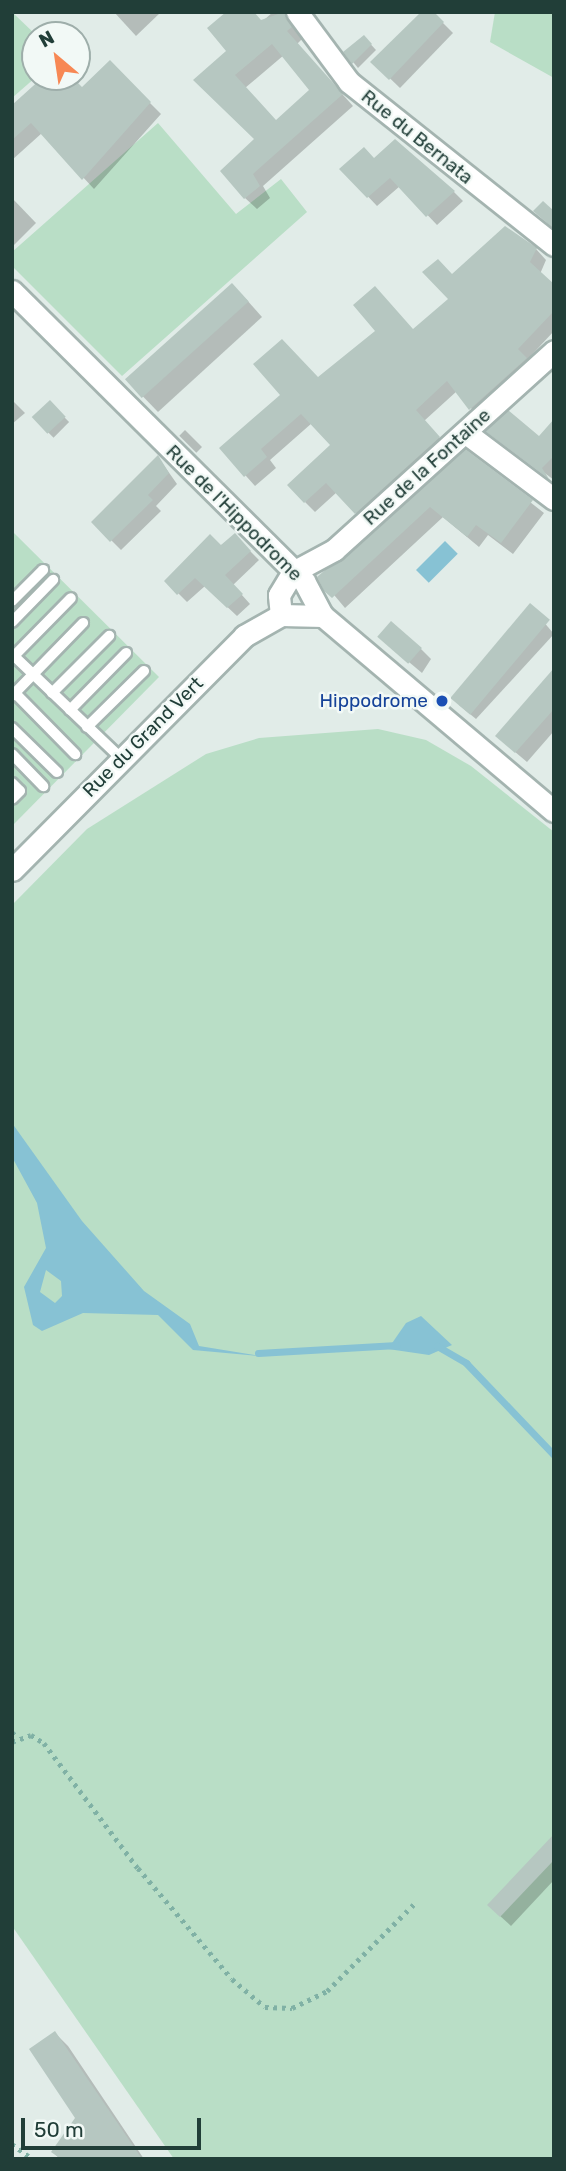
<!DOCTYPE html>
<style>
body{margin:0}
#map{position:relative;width:566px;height:2171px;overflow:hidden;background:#e1ece8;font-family:Rubik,sans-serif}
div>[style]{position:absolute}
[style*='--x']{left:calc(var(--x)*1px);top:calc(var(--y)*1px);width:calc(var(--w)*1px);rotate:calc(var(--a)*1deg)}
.green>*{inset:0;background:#b9dec6}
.water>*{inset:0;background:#87c2d4;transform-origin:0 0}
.shadow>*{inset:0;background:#0003;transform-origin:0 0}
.stream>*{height:7px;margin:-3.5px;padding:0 3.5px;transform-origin:3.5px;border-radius:3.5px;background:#87c2d4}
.building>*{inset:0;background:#b6c7c1;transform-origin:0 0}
.path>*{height:4.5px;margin-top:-2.25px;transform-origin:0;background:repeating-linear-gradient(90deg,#80b1a5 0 3.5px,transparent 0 8.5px)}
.roads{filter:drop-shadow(2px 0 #a4b4b0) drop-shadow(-2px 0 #a4b4b0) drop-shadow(0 2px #a4b4b0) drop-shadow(0 -2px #a4b4b0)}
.lane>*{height:10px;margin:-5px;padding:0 5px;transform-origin:5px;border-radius:5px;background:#fff}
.street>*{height:21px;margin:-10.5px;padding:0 10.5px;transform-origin:10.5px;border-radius:10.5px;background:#fff}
.secondary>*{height:21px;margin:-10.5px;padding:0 10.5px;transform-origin:10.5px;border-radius:10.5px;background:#fff}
.dots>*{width:19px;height:19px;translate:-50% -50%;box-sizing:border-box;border:4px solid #f2f9f6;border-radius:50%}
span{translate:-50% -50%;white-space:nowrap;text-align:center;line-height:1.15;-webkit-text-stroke:5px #f2f9f6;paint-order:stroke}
.street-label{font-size:19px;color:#213e38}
.transit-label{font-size:19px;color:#164399}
.right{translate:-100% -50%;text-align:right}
.frame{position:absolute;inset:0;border:14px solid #213e38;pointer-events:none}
.north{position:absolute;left:21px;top:21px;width:70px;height:70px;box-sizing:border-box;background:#f2f9f6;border:2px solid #9eaeaa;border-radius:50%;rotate:331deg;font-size:19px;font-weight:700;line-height:28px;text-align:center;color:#213e38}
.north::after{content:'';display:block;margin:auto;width:24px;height:32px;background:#f78854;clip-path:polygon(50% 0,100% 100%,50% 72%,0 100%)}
.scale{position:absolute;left:21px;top:2118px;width:180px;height:32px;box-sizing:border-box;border:4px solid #213e38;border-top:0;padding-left:9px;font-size:21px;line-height:24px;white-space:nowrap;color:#213e38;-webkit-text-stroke:5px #f2f9f6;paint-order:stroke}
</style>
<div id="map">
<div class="green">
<i style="clip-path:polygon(12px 12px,36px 35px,36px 77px,12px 98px)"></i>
<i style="clip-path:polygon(495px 12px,554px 12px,554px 78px,490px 42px)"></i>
<i style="clip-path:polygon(158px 123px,236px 214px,281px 179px,307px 212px,122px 376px,12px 266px,12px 252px)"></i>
<i style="clip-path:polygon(12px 531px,159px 677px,12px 826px)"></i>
<i style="clip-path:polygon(378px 729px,426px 740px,471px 766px,554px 832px,554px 2159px,174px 2159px,12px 1926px,12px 905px,87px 829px,206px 754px,259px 738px)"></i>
</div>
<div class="water">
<i style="left:445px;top:541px;width:18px;height:41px;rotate:45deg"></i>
<i style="clip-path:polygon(evenodd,12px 1123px,82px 1221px,144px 1291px,190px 1324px,199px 1346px,260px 1356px,193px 1350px,158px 1315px,83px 1313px,42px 1331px,33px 1325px,24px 1287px,46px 1248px,37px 1203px,12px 1157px,12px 1123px,46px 1270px,61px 1281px,62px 1296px,55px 1303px,40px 1292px,46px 1270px)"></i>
<i style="clip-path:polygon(421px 1316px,452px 1345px,429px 1355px,388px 1349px,406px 1323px)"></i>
</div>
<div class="shadow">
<i style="clip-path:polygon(114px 12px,161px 12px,136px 36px)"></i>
<i style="clip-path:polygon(evenodd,273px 12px,292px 17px,302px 39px,297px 44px,353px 106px,263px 186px,270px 198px,257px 209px,245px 198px,257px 139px,196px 80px,273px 12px,284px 55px,312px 90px,276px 122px,245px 88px,284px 55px)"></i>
<i style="clip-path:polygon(432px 12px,453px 33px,400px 88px,373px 62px)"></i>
<i style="clip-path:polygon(364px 37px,376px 50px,358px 68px,345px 52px)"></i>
<i style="clip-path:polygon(110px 63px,161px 114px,94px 189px,42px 133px,12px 160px,12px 107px,45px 77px,70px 77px,82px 89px)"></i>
<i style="clip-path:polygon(374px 159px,454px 192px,463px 201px,437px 225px,400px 186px,377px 206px,342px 169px)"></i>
<i style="clip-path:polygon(12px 198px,36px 223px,12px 247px)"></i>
<i style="clip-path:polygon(536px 249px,546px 260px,540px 274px,554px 287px,554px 331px,527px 360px,536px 369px,480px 419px,457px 391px,424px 421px,449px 448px,366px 523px,337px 492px,315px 512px,305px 502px,332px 445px,312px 423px,270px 460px,276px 468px,255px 486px,221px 448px,318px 379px,414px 331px,450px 299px,452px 276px)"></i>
<i style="clip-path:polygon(246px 299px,262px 317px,158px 412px,127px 380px)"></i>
<i style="clip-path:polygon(12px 400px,25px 413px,12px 424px)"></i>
<i style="left:50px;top:403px;width:27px;height:22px;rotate:45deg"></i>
<i style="clip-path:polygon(554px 421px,554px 480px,488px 431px,539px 438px)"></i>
<i style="left:185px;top:430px;width:24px;height:8px;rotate:45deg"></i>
<i style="clip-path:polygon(465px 451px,544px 513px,513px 554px,488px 535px,479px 547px,443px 517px,345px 608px,319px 577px)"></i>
<i style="clip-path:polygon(158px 457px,177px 484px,156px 506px,161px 511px,121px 550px,93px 522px)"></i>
<i style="clip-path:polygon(235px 536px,259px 560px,233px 585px,250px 604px,237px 616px,205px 586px,187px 602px,166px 581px)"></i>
<i style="clip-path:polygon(530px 606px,554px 634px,476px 719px,459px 705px)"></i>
<i style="clip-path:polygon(390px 646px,421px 649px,431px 659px,422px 673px)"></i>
<i style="clip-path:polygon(554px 673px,554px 731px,527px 762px,508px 746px)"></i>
<i style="clip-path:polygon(554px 1836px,554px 1880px,511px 1926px,499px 1915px)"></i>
<i style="clip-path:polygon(55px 2033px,68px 2046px,144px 2159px,60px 2159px,53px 2152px,77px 2118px)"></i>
</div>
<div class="stream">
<i style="--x:437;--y:1346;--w:34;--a:30"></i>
<i style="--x:466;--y:1363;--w:127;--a:46.3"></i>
<i style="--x:258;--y:1353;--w:139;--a:-3.3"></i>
</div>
<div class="building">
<i style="clip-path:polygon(evenodd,226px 12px,254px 12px,261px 20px,284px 12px,292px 27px,287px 31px,343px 94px,253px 174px,260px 186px,244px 199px,220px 171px,254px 139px,193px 80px,226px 51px,207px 28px,226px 12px,272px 44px,309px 90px,276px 120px,235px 75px,272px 44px)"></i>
<i style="clip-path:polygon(421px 12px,434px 12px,444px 22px,389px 80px,370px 62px)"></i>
<i style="clip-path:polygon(364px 35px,372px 44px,352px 64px,343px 52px)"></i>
<i style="clip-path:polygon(110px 60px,151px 102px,82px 180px,31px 123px,12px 140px,12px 105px,43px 77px,72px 77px,82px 87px)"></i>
<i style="clip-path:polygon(395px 139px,455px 191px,426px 217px,390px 178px,367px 198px,339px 169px,364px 147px,374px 158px)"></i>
<i style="clip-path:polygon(543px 201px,554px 211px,553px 228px,533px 211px)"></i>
<i style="clip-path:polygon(505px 226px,537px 248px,530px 262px,554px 284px,554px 311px,518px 349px,527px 358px,469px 410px,447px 381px,416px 410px,440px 437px,355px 514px,326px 483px,304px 503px,287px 485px,330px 445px,301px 414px,261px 449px,267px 457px,244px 477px,219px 448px,280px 395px,253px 364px,282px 339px,318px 377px,375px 331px,353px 305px,375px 286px,413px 329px,448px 299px,422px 272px,438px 259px,452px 274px)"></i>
<i style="left:232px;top:283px;width:25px;height:144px;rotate:48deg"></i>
<i style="left:50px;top:400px;width:23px;height:25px;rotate:47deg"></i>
<i style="clip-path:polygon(508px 410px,539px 436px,554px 419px,554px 456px,542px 468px,549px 479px,485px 431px)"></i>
<i style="clip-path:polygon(465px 449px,533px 500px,501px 543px,476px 525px,467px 537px,430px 507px,332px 598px,324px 591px,317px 577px)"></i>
<i style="clip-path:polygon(158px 455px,169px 473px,148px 495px,153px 500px,110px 542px,91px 522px)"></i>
<i style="clip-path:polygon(235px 533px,251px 551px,225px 575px,243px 594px,227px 608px,195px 578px,177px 595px,164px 581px,210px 534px,221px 545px)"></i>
<i style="left:530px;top:603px;width:26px;height:124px;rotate:40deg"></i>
<i style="left:391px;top:621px;width:41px;height:21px;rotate:41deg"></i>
<i style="clip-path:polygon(554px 668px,554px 709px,515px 753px,495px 736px)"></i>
<i style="clip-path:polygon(554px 1834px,554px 1860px,500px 1917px,487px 1905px)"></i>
<i style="clip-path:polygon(55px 2031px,142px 2159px,61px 2159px,51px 2152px,75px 2118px,29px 2049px)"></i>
</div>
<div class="path">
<i style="--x:12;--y:1732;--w:7;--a:45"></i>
<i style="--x:12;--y:1742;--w:20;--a:-20"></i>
<i style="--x:31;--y:1735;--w:15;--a:32"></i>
<i style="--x:44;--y:1743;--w:156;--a:53.1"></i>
<i style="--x:138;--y:1868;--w:145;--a:49.7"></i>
<i style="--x:232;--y:1979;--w:43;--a:40.3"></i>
<i style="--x:265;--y:2007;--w:27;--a:2"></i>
<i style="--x:292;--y:2008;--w:39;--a:-26"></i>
<i style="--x:327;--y:1991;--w:127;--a:-45"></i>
<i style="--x:12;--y:2144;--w:26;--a:36"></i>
</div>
<div class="roads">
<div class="lane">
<i style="--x:12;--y:601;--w:44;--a:-45"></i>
<i style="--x:12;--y:622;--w:59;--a:-45.7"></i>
<i style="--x:12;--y:654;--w:152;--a:43.7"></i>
<i style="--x:14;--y:656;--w:81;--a:-45.5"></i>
<i style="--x:15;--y:693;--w:86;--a:45.5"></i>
<i style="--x:52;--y:693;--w:81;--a:-45"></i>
<i style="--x:12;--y:696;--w:102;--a:-45.8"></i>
<i style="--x:70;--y:710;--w:80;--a:-45.5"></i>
<i style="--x:87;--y:727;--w:80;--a:-44.5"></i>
<i style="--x:12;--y:728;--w:63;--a:44.4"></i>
<i style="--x:12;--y:754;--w:45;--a:45.9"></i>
<i style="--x:12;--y:783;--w:11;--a:45"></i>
<i style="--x:20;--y:791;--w:11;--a:135"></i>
</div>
<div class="street">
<i style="--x:297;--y:12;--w:87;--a:53.4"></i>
<i style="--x:349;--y:82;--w:262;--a:38.5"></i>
<i style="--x:12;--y:291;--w:412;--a:44.8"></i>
<i style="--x:304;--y:581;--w:40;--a:62"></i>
<i style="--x:466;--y:433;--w:110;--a:36.9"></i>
<i style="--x:281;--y:615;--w:20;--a:-96"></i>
<i style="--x:279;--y:595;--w:27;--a:-59"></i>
<i style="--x:293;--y:572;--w:47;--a:-28.2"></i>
<i style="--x:334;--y:550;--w:297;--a:-42.1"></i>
</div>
<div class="secondary">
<i style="--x:12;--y:870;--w:330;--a:-45.2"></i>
<i style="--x:244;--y:636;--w:43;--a:-29.6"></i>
<i style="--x:281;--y:615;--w:42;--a:1.4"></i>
<i style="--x:323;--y:616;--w:302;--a:40.2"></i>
</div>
</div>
<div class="dots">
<i style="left:442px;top:701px;background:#1a4fb4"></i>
</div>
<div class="street-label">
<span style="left:417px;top:137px;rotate:39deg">Rue du Bernata</span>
<span style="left:427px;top:467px;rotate:-42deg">Rue de la Fontaine</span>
<span style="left:234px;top:513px;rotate:45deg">Rue de l'Hippodrome</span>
<span style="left:143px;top:737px;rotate:-45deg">Rue du Grand Vert</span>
</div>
<div class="transit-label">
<span class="right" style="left:428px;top:701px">Hippodrome</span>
</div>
<div class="frame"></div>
<div class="north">N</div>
<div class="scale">50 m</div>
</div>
